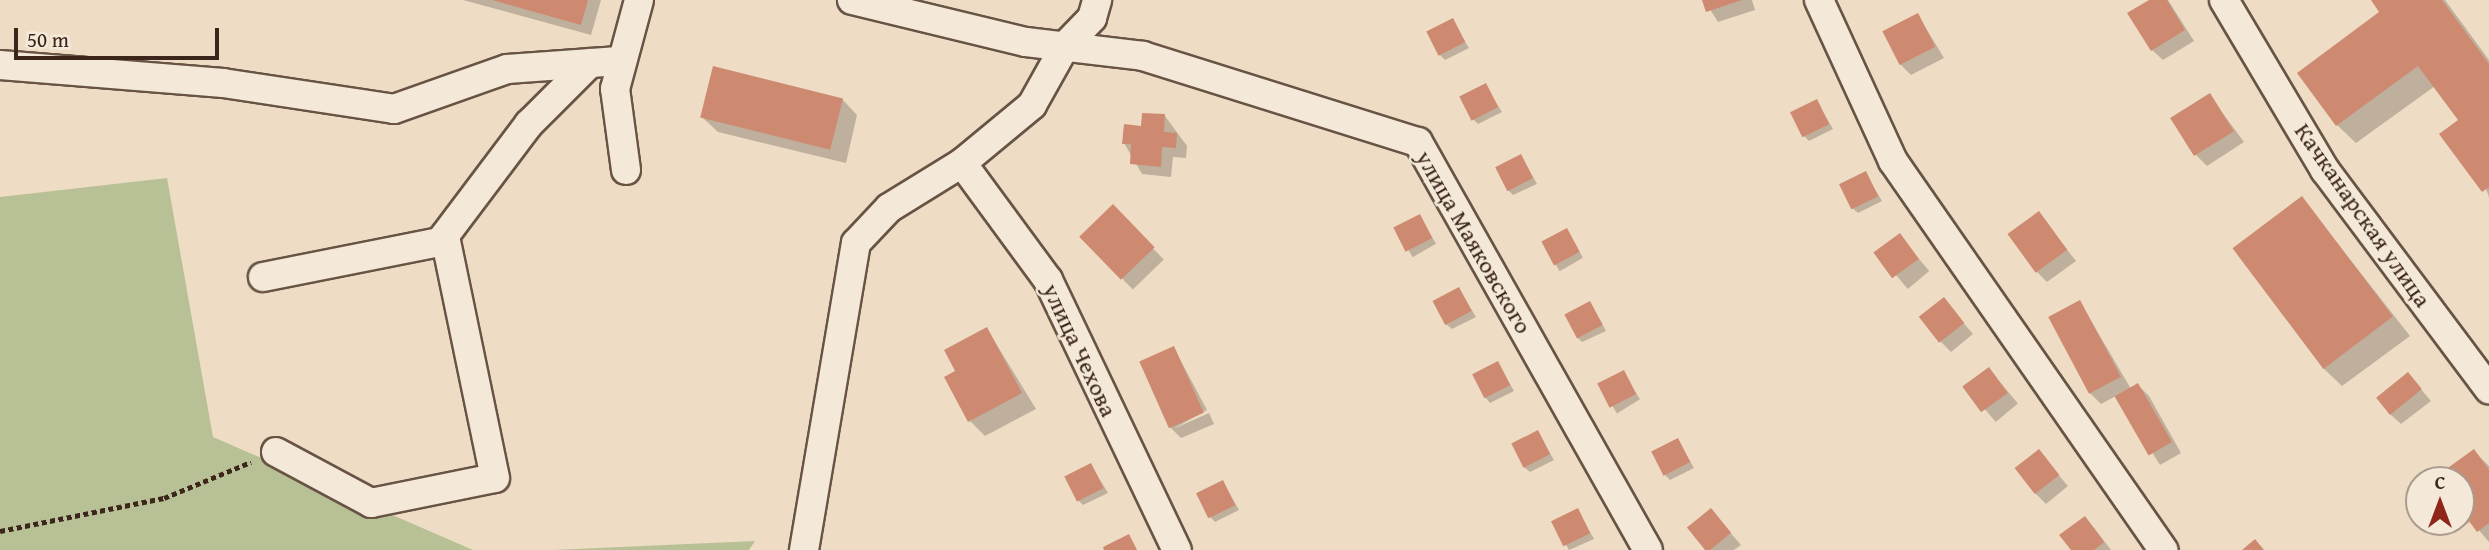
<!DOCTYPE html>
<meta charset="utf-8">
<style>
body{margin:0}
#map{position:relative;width:2489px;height:550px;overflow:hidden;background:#eeddc4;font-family:"Gentium Book Plus",serif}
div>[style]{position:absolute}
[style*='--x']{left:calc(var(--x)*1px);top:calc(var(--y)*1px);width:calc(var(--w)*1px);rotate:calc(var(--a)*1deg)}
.green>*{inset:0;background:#b8c195}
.shadow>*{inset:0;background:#0003;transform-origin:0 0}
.building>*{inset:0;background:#ce8971;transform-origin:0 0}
.path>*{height:4.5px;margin-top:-2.25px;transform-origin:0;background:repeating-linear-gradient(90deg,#3c251b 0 5px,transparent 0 8.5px)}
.roads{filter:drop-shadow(2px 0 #685345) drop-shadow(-2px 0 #685345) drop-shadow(0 2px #685345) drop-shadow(0 -2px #685345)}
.minor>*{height:28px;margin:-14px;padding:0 14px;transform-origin:14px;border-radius:14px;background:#f4e9d9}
span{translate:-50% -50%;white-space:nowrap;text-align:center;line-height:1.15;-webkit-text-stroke:5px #f4e9d9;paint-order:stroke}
.street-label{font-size:24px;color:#3c251b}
.north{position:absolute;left:2405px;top:466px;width:70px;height:70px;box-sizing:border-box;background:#f4e9d9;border:2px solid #aa9b8d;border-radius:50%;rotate:0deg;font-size:19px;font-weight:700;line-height:28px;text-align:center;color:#3c251b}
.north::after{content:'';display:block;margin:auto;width:24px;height:32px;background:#8f2418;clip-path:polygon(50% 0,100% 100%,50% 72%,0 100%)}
.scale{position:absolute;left:14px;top:28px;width:205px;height:32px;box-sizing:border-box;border:4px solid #3c251b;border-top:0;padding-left:9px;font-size:21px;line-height:24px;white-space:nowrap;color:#3c251b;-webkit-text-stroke:5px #f4e9d9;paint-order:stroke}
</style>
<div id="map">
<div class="green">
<i style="clip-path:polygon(167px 178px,213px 437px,473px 550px,0 550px,0 197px)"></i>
<i style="clip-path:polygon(755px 541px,749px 550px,552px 550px,553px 550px)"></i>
</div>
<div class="shadow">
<i style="clip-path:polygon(463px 0,601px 0,591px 35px)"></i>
<i style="clip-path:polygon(1704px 0,1752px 0,1755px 10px,1718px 22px)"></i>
<i style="clip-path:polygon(2152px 0,2168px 0,2194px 41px,2163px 60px,2152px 50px)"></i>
<i style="clip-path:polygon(2373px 0,2445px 0,2489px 60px,2489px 197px,2460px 120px,2435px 86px,2356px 143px,2337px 125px,2382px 12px)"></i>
<i style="clip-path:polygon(1918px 15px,1944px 58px,1911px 75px,1900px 64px)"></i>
<i style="clip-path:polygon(1452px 20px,1469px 48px,1445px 60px,1440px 55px)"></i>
<i style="clip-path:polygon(1485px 85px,1502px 112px,1478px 124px,1473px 119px)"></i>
<i style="clip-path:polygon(2210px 96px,2244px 142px,2207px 166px,2196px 155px)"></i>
<i style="clip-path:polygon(842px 99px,857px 115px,846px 163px,718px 132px,702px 117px)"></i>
<i style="clip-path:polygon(1817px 102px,1833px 129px,1809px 141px,1804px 136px)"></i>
<i style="clip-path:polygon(1165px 116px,1187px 146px,1186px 158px,1173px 157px,1171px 177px,1142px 174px,1124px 143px)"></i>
<i style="clip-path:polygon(1521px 156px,1537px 184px,1513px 195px,1508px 190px)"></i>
<i style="clip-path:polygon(1865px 173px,1882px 201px,1858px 213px,1852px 208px)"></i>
<i style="clip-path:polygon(2302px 198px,2410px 336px,2342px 386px,2323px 368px)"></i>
<i style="left:1113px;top:207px;width:73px;height:43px;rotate:46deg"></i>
<i style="clip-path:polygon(2039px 214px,2076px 261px,2047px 282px,2036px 271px)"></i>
<i style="left:1420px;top:216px;width:32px;height:27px;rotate:60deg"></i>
<i style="left:1567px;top:230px;width:32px;height:27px;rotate:60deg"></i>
<i style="left:1899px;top:235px;width:47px;height:28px;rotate:50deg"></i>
<i style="clip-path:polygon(1459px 289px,1476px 317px,1452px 329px,1446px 324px)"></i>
<i style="clip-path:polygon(1944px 300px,1973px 334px,1951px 352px,1940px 341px)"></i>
<i style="clip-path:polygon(2080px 302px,2131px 389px,2138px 385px,2149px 396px,2181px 453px,2160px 465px,2116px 396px,2101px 404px,2090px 393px)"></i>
<i style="clip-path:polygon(1590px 303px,1606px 331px,1582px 342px,1577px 337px)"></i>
<i style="clip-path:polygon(987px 329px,1036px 409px,985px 436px,970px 421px)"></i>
<i style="clip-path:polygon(1174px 348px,1207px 410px,1173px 429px,1209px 413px,1214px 424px,1181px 438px,1170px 427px)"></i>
<i style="clip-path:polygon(1498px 363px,1514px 391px,1490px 403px,1485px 397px)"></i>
<i style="left:1989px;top:369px;width:45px;height:29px;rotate:50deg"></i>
<i style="left:1623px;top:372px;width:32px;height:27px;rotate:58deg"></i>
<i style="clip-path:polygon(2408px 374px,2431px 401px,2401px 424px,2390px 414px)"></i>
<i style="clip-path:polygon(1537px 432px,1554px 460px,1530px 472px,1524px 467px)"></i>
<i style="clip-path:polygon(1678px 440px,1694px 468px,1670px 480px,1665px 475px)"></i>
<i style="clip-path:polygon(2474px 451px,2489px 466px,2489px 542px,2471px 521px,2464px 526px,2459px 522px,2461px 480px,2434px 480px)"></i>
<i style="clip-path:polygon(2039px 452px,2068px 486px,2046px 504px,2035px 493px)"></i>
<i style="clip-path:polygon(1091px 465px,1108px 493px,1083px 505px,1078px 500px)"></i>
<i style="clip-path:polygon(1223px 482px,1239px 510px,1215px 522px,1210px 517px)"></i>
<i style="clip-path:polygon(1711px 510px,1741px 545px,1734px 550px,1707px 550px,1689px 527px)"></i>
<i style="clip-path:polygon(1578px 511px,1594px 539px,1569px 550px,1553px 522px)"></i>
<i style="clip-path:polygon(2085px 518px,2095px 529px,2111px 550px,2073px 550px)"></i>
</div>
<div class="building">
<i style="clip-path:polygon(492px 0,588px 0,581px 25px)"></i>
<i style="clip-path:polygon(1702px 0,1742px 0,1706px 12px)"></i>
<i style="clip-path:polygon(2149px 0,2167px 0,2185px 30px,2151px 51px,2127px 13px)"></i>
<i style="clip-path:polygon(2371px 0,2442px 0,2489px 64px,2489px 187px,2482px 192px,2439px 134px,2458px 120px,2418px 66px,2336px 126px,2297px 73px,2379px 12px)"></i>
<i style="left:1918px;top:13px;width:38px;height:40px;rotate:63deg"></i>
<i style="left:1453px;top:18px;width:27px;height:30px;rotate:63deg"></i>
<i style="left:713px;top:66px;width:134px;height:53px;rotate:14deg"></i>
<i style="left:1486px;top:83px;width:27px;height:30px;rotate:63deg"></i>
<i style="left:2210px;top:93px;width:45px;height:47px;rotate:58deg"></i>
<i style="left:1817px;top:99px;width:28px;height:30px;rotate:64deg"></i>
<i style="clip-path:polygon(1142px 113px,1165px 114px,1164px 132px,1177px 133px,1176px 148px,1162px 147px,1161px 167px,1130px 164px,1131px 144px,1122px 144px,1124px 124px,1141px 126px)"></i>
<i style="left:1521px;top:154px;width:27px;height:29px;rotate:63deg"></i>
<i style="left:1866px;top:171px;width:28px;height:30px;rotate:64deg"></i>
<i style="left:2302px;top:196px;width:151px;height:87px;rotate:53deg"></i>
<i style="left:1113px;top:204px;width:60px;height:47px;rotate:46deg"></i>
<i style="left:2039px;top:211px;width:48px;height:39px;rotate:54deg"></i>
<i style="left:1420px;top:214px;width:27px;height:30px;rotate:63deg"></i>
<i style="left:1567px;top:228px;width:27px;height:29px;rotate:62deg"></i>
<i style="left:1900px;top:233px;width:32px;height:33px;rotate:54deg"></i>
<i style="left:1459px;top:287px;width:27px;height:30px;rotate:62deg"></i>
<i style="left:1944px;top:297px;width:33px;height:32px;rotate:52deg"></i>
<i style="left:2080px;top:300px;width:87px;height:36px;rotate:62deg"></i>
<i style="left:1590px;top:301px;width:27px;height:29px;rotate:62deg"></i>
<i style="clip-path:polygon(987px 327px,1022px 393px,968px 422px,944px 377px,955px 371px,944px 350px)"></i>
<i style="left:1174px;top:346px;width:73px;height:38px;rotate:66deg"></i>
<i style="left:1498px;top:361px;width:27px;height:29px;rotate:63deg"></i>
<i style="left:1989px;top:367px;width:32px;height:33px;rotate:54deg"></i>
<i style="left:1624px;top:370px;width:27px;height:30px;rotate:63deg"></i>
<i style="left:2408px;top:372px;width:22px;height:41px;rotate:51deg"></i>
<i style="left:2138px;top:383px;width:68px;height:27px;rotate:60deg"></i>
<i style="left:1538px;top:430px;width:27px;height:30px;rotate:63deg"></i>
<i style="left:1678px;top:438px;width:27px;height:30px;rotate:63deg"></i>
<i style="left:2039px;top:449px;width:33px;height:31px;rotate:52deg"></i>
<i style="clip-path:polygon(2474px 449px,2489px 470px,2489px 523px,2477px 532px,2461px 510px,2461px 480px,2431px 480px)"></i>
<i style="left:1091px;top:463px;width:28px;height:30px;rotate:63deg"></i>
<i style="left:1223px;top:480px;width:28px;height:30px;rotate:64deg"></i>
<i style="left:1578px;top:508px;width:28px;height:30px;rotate:64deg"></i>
<i style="left:1711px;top:508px;width:32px;height:31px;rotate:51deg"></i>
<i style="clip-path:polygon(2085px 516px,2104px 542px,2094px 550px,2071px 550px,2059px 535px)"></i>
<i style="clip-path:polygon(1129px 534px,1137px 550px,1104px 550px,1103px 547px)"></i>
<i style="clip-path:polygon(2255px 539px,2264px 550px,2242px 550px)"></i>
</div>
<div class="path">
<i style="--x:0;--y:531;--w:167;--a:-11.4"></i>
<i style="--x:164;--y:498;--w:94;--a:-22.5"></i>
</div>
<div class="roads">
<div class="minor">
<i style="--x:852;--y:0;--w:179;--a:13.6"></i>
<i style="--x:1026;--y:42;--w:118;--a:6.8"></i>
<i style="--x:1143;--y:56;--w:288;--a:17.4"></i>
<i style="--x:1418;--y:142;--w:468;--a:60.6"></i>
<i style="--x:1819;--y:0;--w:177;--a:65.3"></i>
<i style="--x:1893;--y:161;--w:474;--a:55.2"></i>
<i style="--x:2224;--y:0;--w:198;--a:59.3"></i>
<i style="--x:2325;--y:170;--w:274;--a:53.2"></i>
<i style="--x:0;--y:65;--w:224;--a:4.6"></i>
<i style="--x:223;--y:83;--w:173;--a:8.6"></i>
<i style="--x:394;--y:109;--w:120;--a:-19.5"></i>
<i style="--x:507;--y:69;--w:112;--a:-4.1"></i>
<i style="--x:962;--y:163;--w:145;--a:53.7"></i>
<i style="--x:1048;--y:280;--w:299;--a:64.5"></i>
<i style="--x:626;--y:170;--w:82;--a:-97.7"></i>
<i style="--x:615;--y:89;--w:92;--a:-74.9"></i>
<i style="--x:263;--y:277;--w:180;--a:-11.2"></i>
<i style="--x:440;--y:242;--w:148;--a:-53"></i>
<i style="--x:529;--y:124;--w:86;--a:-45"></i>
<i style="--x:276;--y:452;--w:108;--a:28.2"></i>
<i style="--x:371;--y:503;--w:126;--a:-11.4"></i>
<i style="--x:495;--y:478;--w:247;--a:-101.7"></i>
<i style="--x:804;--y:550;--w:311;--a:-80.4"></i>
<i style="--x:856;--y:243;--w:48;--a:-46.7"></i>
<i style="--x:889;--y:208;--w:86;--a:-31.7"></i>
<i style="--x:962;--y:163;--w:91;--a:-39.6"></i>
<i style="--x:1032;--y:105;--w:68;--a:-60.8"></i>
<i style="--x:1065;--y:46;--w:39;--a:-46"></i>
<i style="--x:1092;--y:18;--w:19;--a:-74"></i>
</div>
</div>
<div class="street-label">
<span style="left:2363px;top:215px;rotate:55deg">Качканарская улица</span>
<span style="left:1474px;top:242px;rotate:60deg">улица Маяковского</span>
<span style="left:1080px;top:350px;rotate:65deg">улица Чехова</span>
</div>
<div class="north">С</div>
<div class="scale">50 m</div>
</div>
